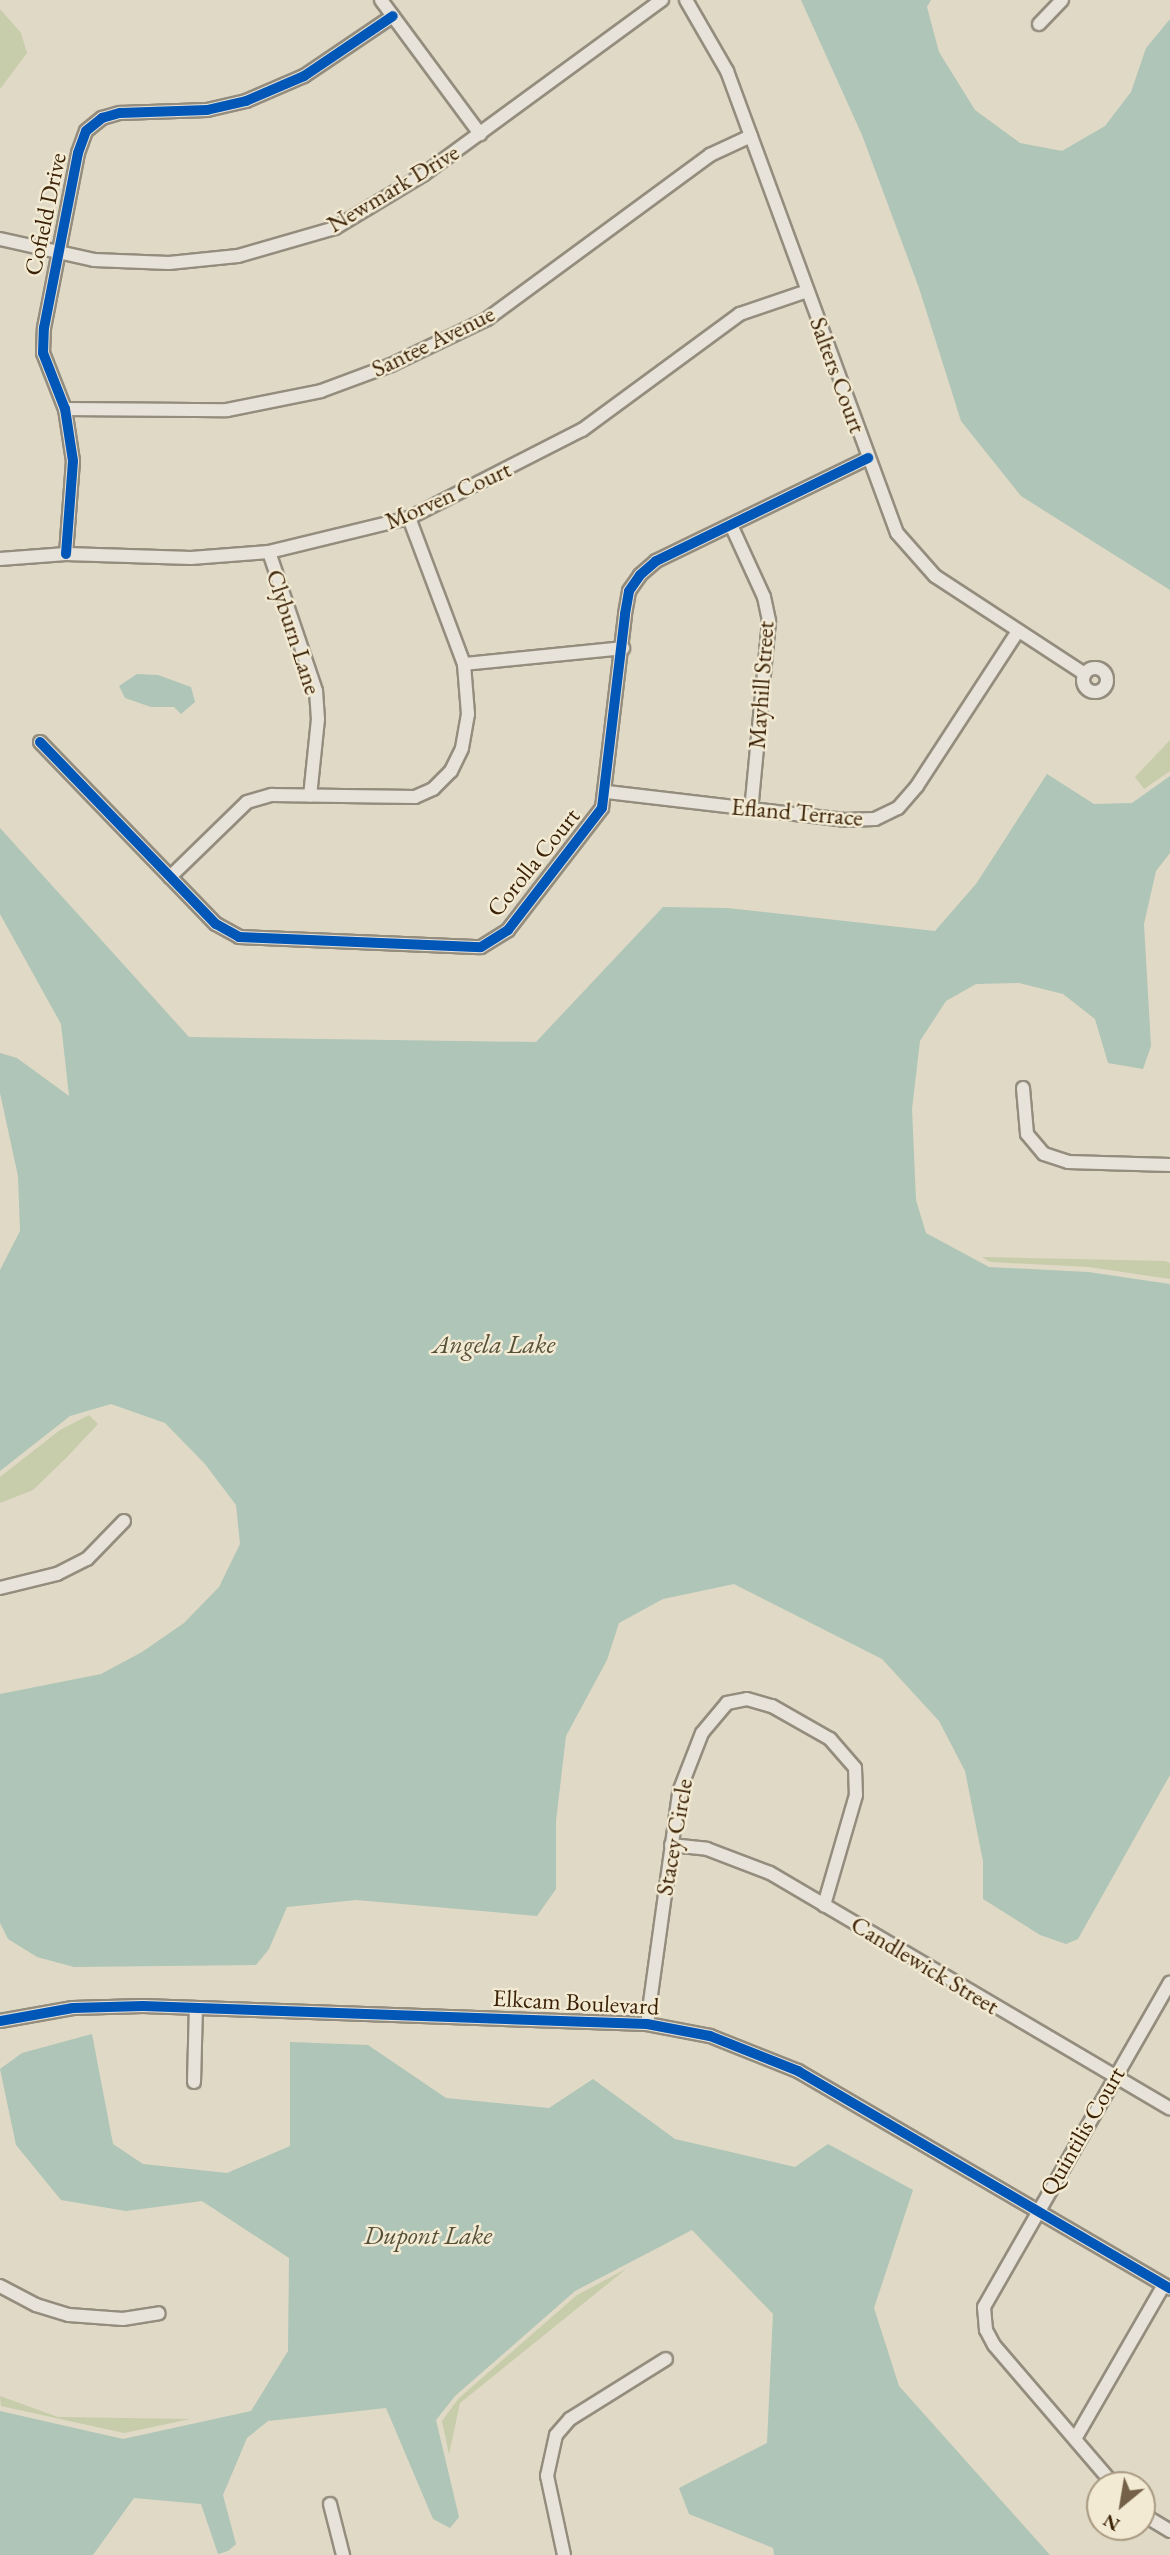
<!DOCTYPE html>
<style>
body{margin:0}
#map{position:relative;width:1170px;height:2555px;overflow:hidden;background:#e0d9c6;font-family:"EB Garamond",serif}
div>[style]{position:absolute}
[style*='--x']{left:calc(var(--x)*1px);top:calc(var(--y)*1px);width:calc(var(--w)*1px);rotate:calc(var(--a)*1deg)}
.green>*{inset:0;background:#c7ccaa}
.water>*{inset:0;background:#aec5b7}
.roads{filter:drop-shadow(2px 0 #948d7e) drop-shadow(-2px 0 #948d7e) drop-shadow(0 2px #948d7e) drop-shadow(0 -2px #948d7e)}
.minor>*{height:12px;margin:-6px;padding:0 6px;transform-origin:6px;border-radius:6px;background:#e7e3da}
.minor>.ring{margin:-6px;padding:0;box-sizing:content-box;background:none;border:12px solid #e7e3da;border-radius:50%}
.cycleway>*{height:10px;margin:-5px;padding:0 5px;transform-origin:5px;border-radius:5px;background:#0057b8}
span{translate:-50% -50%;white-space:nowrap;text-align:center;line-height:1.15;-webkit-text-stroke:5px #f2ead3;paint-order:stroke}
.street-label{font-size:24px;color:#3b2106}
.water-label{font-size:26px;color:#575039;font-style:italic}
.north{position:absolute;left:1086px;top:2471px;width:70px;height:70px;box-sizing:border-box;background:#f2ead3;border:2px solid #a99a81;border-radius:50%;rotate:210deg;font-size:19px;font-weight:700;line-height:28px;text-align:center;color:#3b2106}
.north::after{content:'';display:block;margin:auto;width:24px;height:32px;background:#756149;clip-path:polygon(50% 0,100% 100%,50% 72%,0 100%)}
</style>
<div id="map">
<div class="green">
<i style="clip-path:polygon(0 9px,21px 33px,27px 53px,0 89px)"></i>
<i style="clip-path:polygon(1170px 740px,1170px 771px,1144px 789px,1135px 777px)"></i>
<i style="clip-path:polygon(982px 1257px,1165px 1261px,1170px 1263px,1170px 1279px,1089px 1267px,990px 1262px)"></i>
<i style="clip-path:polygon(89px 1415px,98px 1424px,67px 1457px,33px 1490px,0 1503px,0 1477px,60px 1430px)"></i>
<i style="clip-path:polygon(626px 2269px,460px 2403px,449px 2454px,442px 2421px,458px 2399px,577px 2295px)"></i>
<i style="clip-path:polygon(0 2396px,58px 2417px,190px 2419px,124px 2433px,1px 2406px)"></i>
</div>
<div class="water">
<i style="clip-path:polygon(801px 0,931px 0,927px 7px,939px 52px,975px 110px,1020px 143px,1062px 151px,1105px 126px,1131px 92px,1146px 48px,1170px 19px,1170px 590px,1021px 496px,961px 421px,919px 288px,862px 135px)"></i>
<i style="clip-path:polygon(137px 674px,158px 675px,191px 687px,195px 702px,181px 714px,174px 707px,151px 707px,125px 698px,119px 686px)"></i>
<i style="clip-path:polygon(1047px 774px,1094px 804px,1132px 803px,1170px 776px,1170px 853px,1156px 871px,1144px 924px,1151px 1046px,1143px 1069px,1108px 1063px,1095px 1019px,1063px 994px,1019px 983px,976px 984px,946px 1001px,920px 1041px,912px 1109px,916px 1200px,926px 1233px,989px 1267px,1088px 1272px,1170px 1284px,1170px 1775px,1078px 1939px,1066px 1944px,1040px 1935px,983px 1899px,983px 1861px,965px 1771px,939px 1721px,882px 1659px,734px 1584px,663px 1599px,619px 1623px,607px 1660px,566px 1736px,556px 1821px,556px 1889px,537px 1916px,356px 1900px,287px 1907px,269px 1949px,256px 1965px,74px 1967px,37px 1957px,8px 1939px,0 1923px,0 1694px,101px 1674px,142px 1652px,184px 1623px,219px 1587px,240px 1544px,236px 1505px,205px 1464px,165px 1423px,111px 1404px,70px 1416px,0 1471px,0 1270px,20px 1231px,18px 1176px,0 1093px,0 1053px,17px 1058px,69px 1096px,61px 1024px,0 914px,0 828px,189px 1037px,536px 1042px,663px 907px,727px 908px,935px 931px,976px 884px)"></i>
<i style="clip-path:polygon(92px 2034px,113px 2144px,143px 2164px,227px 2173px,290px 2146px,290px 2042px,368px 2045px,446px 2098px,549px 2108px,593px 2079px,675px 2139px,795px 2167px,828px 2144px,913px 2190px,874px 2308px,899px 2386px,1050px 2555px,774px 2555px,773px 2548px,689px 2514px,679px 2488px,767px 2443px,773px 2314px,692px 2230px,575px 2291px,455px 2396px,436px 2420px,459px 2517px,450px 2528px,433px 2519px,386px 2408px,268px 2421px,247px 2438px,223px 2495px,236px 2544px,228px 2551px,218px 2554px,201px 2504px,134px 2498px,93px 2555px,0 2555px,0 2411px,123px 2439px,251px 2411px,288px 2351px,289px 2258px,202px 2201px,126px 2211px,61px 2200px,16px 2145px,0 2069px,22px 2053px)"></i>
</div>
<div class="roads">
<div class="minor">
<i style="--x:381;--y:0;--w:167;--a:53.5"></i>
<i style="--x:686;--y:0;--w:82;--a:60"></i>
<i style="--x:727;--y:71;--w:492;--a:69.8"></i>
<i style="--x:897;--y:533;--w:57;--a:48.5"></i>
<i style="--x:935;--y:576;--w:179;--a:33.2"></i>
<i style="--x:1039;--y:24;--w:33;--a:-46"></i>
<i style="--x:0;--y:239;--w:96;--a:12.6"></i>
<i style="--x:94;--y:260;--w:75;--a:2.3"></i>
<i style="--x:169;--y:263;--w:69;--a:-5.8"></i>
<i style="--x:238;--y:256;--w:101;--a:-16.1"></i>
<i style="--x:335;--y:228;--w:104;--a:-31.2"></i>
<i style="--x:424;--y:174;--w:295;--a:-36.2"></i>
<i style="--x:65;--y:409;--w:162;--a:0.4"></i>
<i style="--x:227;--y:410;--w:96;--a:-11.4"></i>
<i style="--x:321;--y:391;--w:75;--a:-20.4"></i>
<i style="--x:391;--y:365;--w:106;--a:-25.6"></i>
<i style="--x:487;--y:319;--w:277;--a:-36.3"></i>
<i style="--x:710;--y:155;--w:45;--a:-24.9"></i>
<i style="--x:731;--y:525;--w:79;--a:65.4"></i>
<i style="--x:764;--y:597;--w:25;--a:78"></i>
<i style="--x:769;--y:621;--w:190;--a:95.4"></i>
<i style="--x:269;--y:552;--w:147;--a:71.3"></i>
<i style="--x:316;--y:691;--w:28;--a:86"></i>
<i style="--x:318;--y:719;--w:77;--a:95.9"></i>
<i style="--x:66;--y:554;--w:93;--a:-85.7"></i>
<i style="--x:73;--y:461;--w:53;--a:-98.7"></i>
<i style="--x:65;--y:409;--w:60;--a:-111.4"></i>
<i style="--x:43;--y:353;--w:25;--a:-88"></i>
<i style="--x:44;--y:328;--w:178;--a:-79"></i>
<i style="--x:78;--y:153;--w:23;--a:-70"></i>
<i style="--x:86;--y:131;--w:21;--a:-39"></i>
<i style="--x:102;--y:118;--w:19;--a:-16"></i>
<i style="--x:120;--y:113;--w:87;--a:-2"></i>
<i style="--x:207;--y:110;--w:40;--a:-13"></i>
<i style="--x:246;--y:101;--w:63;--a:-23.3"></i>
<i style="--x:304;--y:76;--w:107;--a:-34"></i>
<i style="--x:0;--y:559;--w:66;--a:-4.3"></i>
<i style="--x:66;--y:554;--w:125;--a:1.8"></i>
<i style="--x:191;--y:558;--w:78;--a:-4.4"></i>
<i style="--x:269;--y:552;--w:144;--a:-13.7"></i>
<i style="--x:409;--y:518;--w:194;--a:-27"></i>
<i style="--x:582;--y:430;--w:196;--a:-36.3"></i>
<i style="--x:740;--y:314;--w:71;--a:-18.9"></i>
<i style="--x:464;--y:664;--w:160;--a:-5.7"></i>
<i class="ring" style="left:1083px;top:668px;width:12px;height:12px"></i>
<i style="--x:40;--y:742;--w:253;--a:46"></i>
<i style="--x:216;--y:924;--w:26;--a:29"></i>
<i style="--x:239;--y:937;--w:242;--a:2.4"></i>
<i style="--x:481;--y:947;--w:32;--a:-32"></i>
<i style="--x:508;--y:930;--w:154;--a:-52.4"></i>
<i style="--x:602;--y:808;--w:195;--a:-83.2"></i>
<i style="--x:625;--y:614;--w:23;--a:-80"></i>
<i style="--x:629;--y:591;--w:19;--a:-55"></i>
<i style="--x:640;--y:575;--w:21;--a:-41"></i>
<i style="--x:656;--y:561;--w:236;--a:-25.9"></i>
<i style="--x:607;--y:792;--w:239;--a:6.7"></i>
<i style="--x:844;--y:820;--w:31;--a:-2"></i>
<i style="--x:875;--y:819;--w:25;--a:-26"></i>
<i style="--x:898;--y:808;--w:29;--a:-49"></i>
<i style="--x:917;--y:786;--w:185;--a:-56.9"></i>
<i style="--x:170;--y:877;--w:107;--a:-44.2"></i>
<i style="--x:247;--y:802;--w:26;--a:-16"></i>
<i style="--x:272;--y:795;--w:143;--a:0.8"></i>
<i style="--x:415;--y:797;--w:20;--a:-24"></i>
<i style="--x:433;--y:789;--w:25;--a:-45"></i>
<i style="--x:451;--y:771;--w:25;--a:-64"></i>
<i style="--x:462;--y:748;--w:35;--a:-80"></i>
<i style="--x:468;--y:714;--w:50;--a:-94.6"></i>
<i style="--x:464;--y:664;--w:156;--a:-110.6"></i>
<i style="--x:1023;--y:1088;--w:46;--a:85"></i>
<i style="--x:1027;--y:1134;--w:26;--a:50"></i>
<i style="--x:1044;--y:1154;--w:25;--a:18"></i>
<i style="--x:1068;--y:1162;--w:102;--a:1.7"></i>
<i style="--x:0;--y:1588;--w:59;--a:-13.8"></i>
<i style="--x:57;--y:1574;--w:34;--a:-27"></i>
<i style="--x:87;--y:1559;--w:53;--a:-45.8"></i>
<i style="--x:671;--y:1845;--w:36;--a:6"></i>
<i style="--x:707;--y:1849;--w:67;--a:20.9"></i>
<i style="--x:770;--y:1873;--w:464;--a:30.5"></i>
<i style="--x:0;--y:2021;--w:74;--a:-10.1"></i>
<i style="--x:73;--y:2008;--w:70;--a:-1.6"></i>
<i style="--x:143;--y:2006;--w:504;--a:2.05"></i>
<i style="--x:647;--y:2024;--w:64;--a:10.8"></i>
<i style="--x:710;--y:2036;--w:95;--a:21.7"></i>
<i style="--x:798;--y:2071;--w:431;--a:30.3"></i>
<i style="--x:647;--y:2024;--w:234;--a:-82.1"></i>
<i style="--x:679;--y:1792;--w:63;--a:-68.7"></i>
<i style="--x:702;--y:1733;--w:39;--a:-50"></i>
<i style="--x:727;--y:1703;--w:20;--a:-11"></i>
<i style="--x:747;--y:1699;--w:26;--a:16"></i>
<i style="--x:772;--y:1706;--w:67;--a:29.6"></i>
<i style="--x:830;--y:1739;--w:38;--a:49"></i>
<i style="--x:855;--y:1768;--w:27;--a:88"></i>
<i style="--x:856;--y:1795;--w:115;--a:106.2"></i>
<i style="--x:194;--y:2082;--w:74;--a:-88.5"></i>
<i style="--x:0;--y:2286;--w:41;--a:27.8"></i>
<i style="--x:36;--y:2305;--w:34;--a:17"></i>
<i style="--x:69;--y:2315;--w:54;--a:4.2"></i>
<i style="--x:123;--y:2319;--w:36;--a:-9"></i>
<i style="--x:1075;--y:2439;--w:178;--a:-60"></i>
<i style="--x:1114;--y:2485;--w:184;--a:-130.6"></i>
<i style="--x:994;--y:2345;--w:17;--a:-118"></i>
<i style="--x:986;--y:2330;--w:23;--a:-95"></i>
<i style="--x:984;--y:2307;--w:374;--a:-60.2"></i>
<i style="--x:330;--y:2504;--w:53;--a:75.7"></i>
<i style="--x:1142;--y:2514;--w:33;--a:31"></i>
<i style="--x:564;--y:2555;--w:81;--a:-102.1"></i>
<i style="--x:547;--y:2476;--w:42;--a:-77.6"></i>
<i style="--x:556;--y:2435;--w:21;--a:-49"></i>
<i style="--x:570;--y:2419;--w:113;--a:-32"></i>
</div>
</div>
<div class="cycleway">
<i style="--x:66;--y:554;--w:93;--a:-85.7"></i>
<i style="--x:73;--y:461;--w:53;--a:-98.7"></i>
<i style="--x:65;--y:409;--w:60;--a:-111.4"></i>
<i style="--x:43;--y:353;--w:25;--a:-88"></i>
<i style="--x:44;--y:328;--w:178;--a:-79"></i>
<i style="--x:78;--y:153;--w:23;--a:-70"></i>
<i style="--x:86;--y:131;--w:21;--a:-39"></i>
<i style="--x:102;--y:118;--w:19;--a:-16"></i>
<i style="--x:120;--y:113;--w:87;--a:-2"></i>
<i style="--x:207;--y:110;--w:40;--a:-13"></i>
<i style="--x:246;--y:101;--w:63;--a:-23.3"></i>
<i style="--x:304;--y:76;--w:107;--a:-34"></i>
<i style="--x:40;--y:742;--w:253;--a:46"></i>
<i style="--x:216;--y:924;--w:26;--a:29"></i>
<i style="--x:239;--y:937;--w:242;--a:2.4"></i>
<i style="--x:481;--y:947;--w:32;--a:-32"></i>
<i style="--x:508;--y:930;--w:154;--a:-52.4"></i>
<i style="--x:602;--y:808;--w:195;--a:-83.2"></i>
<i style="--x:625;--y:614;--w:23;--a:-80"></i>
<i style="--x:629;--y:591;--w:19;--a:-55"></i>
<i style="--x:640;--y:575;--w:21;--a:-41"></i>
<i style="--x:656;--y:561;--w:236;--a:-25.9"></i>
<i style="--x:0;--y:2021;--w:74;--a:-10.1"></i>
<i style="--x:73;--y:2008;--w:70;--a:-1.6"></i>
<i style="--x:143;--y:2006;--w:504;--a:2.05"></i>
<i style="--x:647;--y:2024;--w:64;--a:10.8"></i>
<i style="--x:710;--y:2036;--w:95;--a:21.7"></i>
<i style="--x:798;--y:2071;--w:431;--a:30.3"></i>
</div>
<div class="street-label">
<span style="left:393px;top:188px;rotate:-31deg">Newmark Drive</span>
<span style="left:45px;top:214px;rotate:-78deg">Cofield Drive</span>
<span style="left:433px;top:341px;rotate:-26deg">Santee Avenue</span>
<span style="left:838px;top:375px;rotate:70deg">Salters Court</span>
<span style="left:448px;top:495px;rotate:-24deg">Morven Court</span>
<span style="left:294px;top:632px;rotate:72deg">Clyburn Lane</span>
<span style="left:761px;top:685px;rotate:-86deg">Mayhill Street</span>
<span style="left:797px;top:812px;rotate:5deg">Efland Terrace</span>
<span style="left:533px;top:862px;rotate:-51deg">Corolla Court</span>
<span style="left:674px;top:1837px;rotate:-80deg">Stacey Circle</span>
<span style="left:925px;top:1965px;rotate:31deg">Candlewick Street</span>
<span style="left:576px;top:2002px;rotate:3deg">Elkcam Boulevard</span>
<span style="left:1082px;top:2131px;rotate:-60deg">Quintilis Court</span>
</div>
<div class="water-label">
<span style="left:494px;top:1345px">Angela Lake</span>
<span style="left:428px;top:2236px">Dupont Lake</span>
</div>
<div class="north">N</div>
</div>
